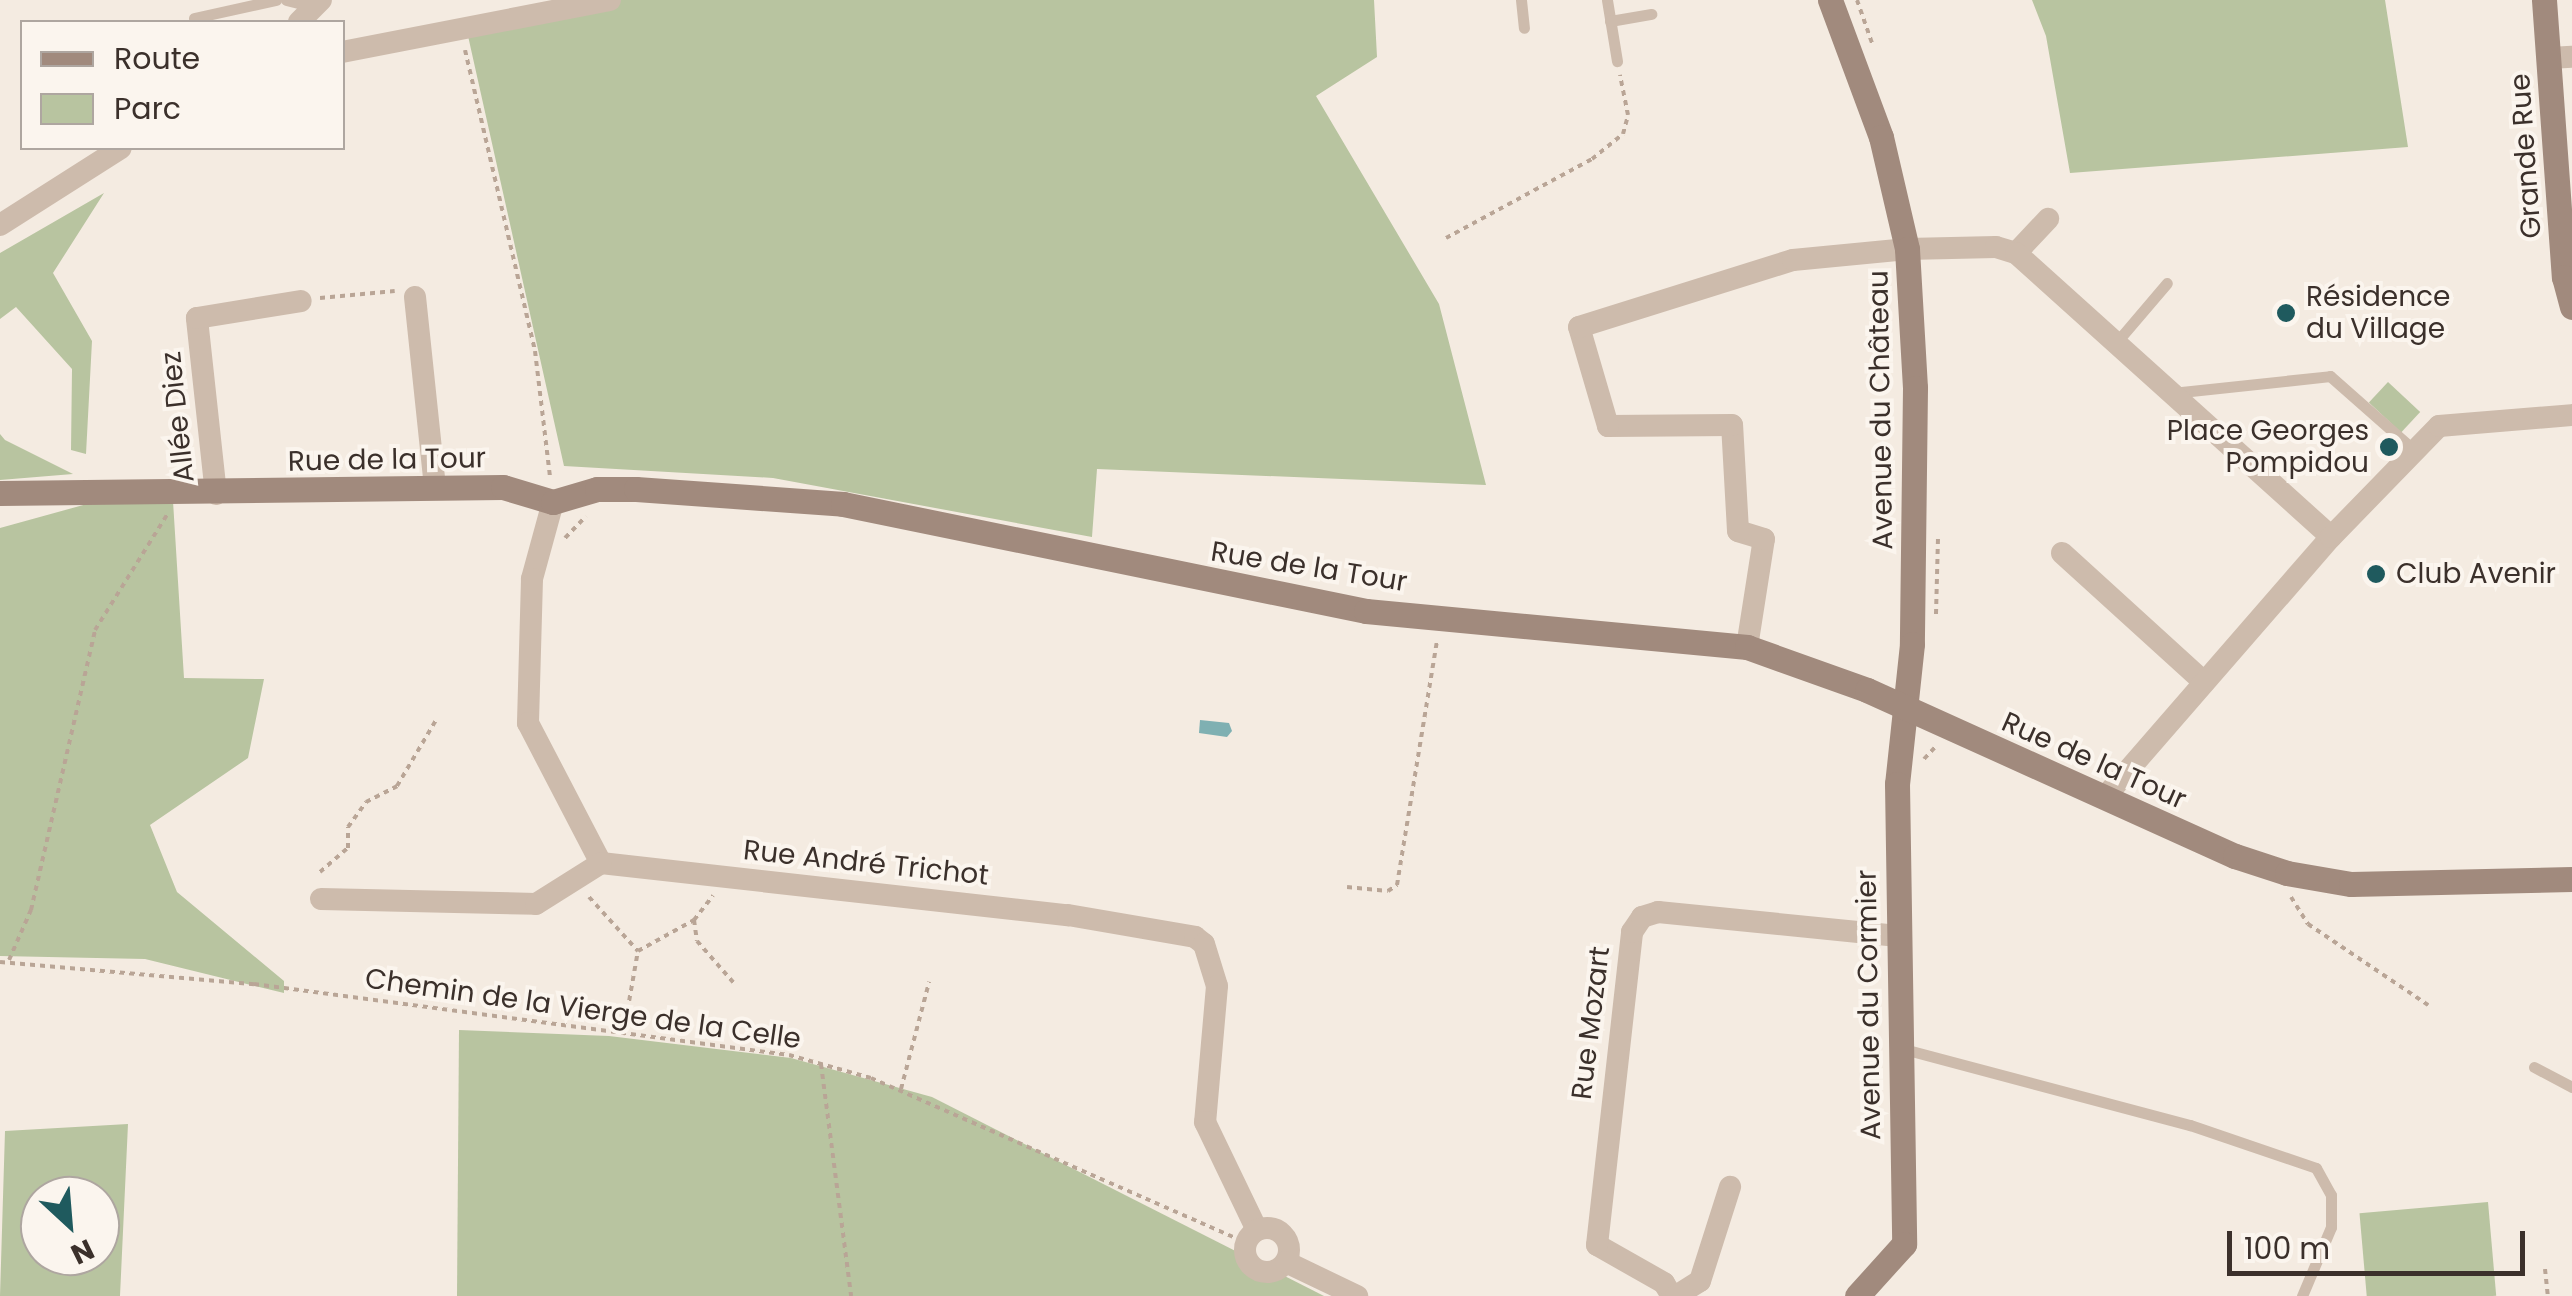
<!DOCTYPE html>
<meta charset="utf-8">
<style>
body{margin:0}
#map{position:relative;width:2572px;height:1296px;overflow:hidden;background:#f4ebe1;font-family:Poppins,sans-serif}
div>[style]{position:absolute}
[style*='--x']{left:calc(var(--x)*1px);top:calc(var(--y)*1px);width:calc(var(--w)*1px);rotate:calc(var(--a)*1deg)}
.green>*{inset:0;background:#b8c4a0;transform-origin:0 0}
.water>*{inset:0;background:#7fb0b2}
.path>*{height:4px;margin-top:-2px;transform-origin:0;background:repeating-linear-gradient(90deg,#b9a596 0 5px,transparent 0 10px)}
.lane>*{height:11px;margin:-5.5px;padding:0 5.5px;transform-origin:5.5px;border-radius:5.5px;background:#cdbbac}
.street>*{height:22px;margin:-11px;padding:0 11px;transform-origin:11px;border-radius:11px;background:#cdbbac}
.street>.ring{margin:-11px;padding:0;box-sizing:content-box;background:none;border:22px solid #cdbbac;border-radius:50%}
.secondary>*{height:25px;margin:-12.5px;padding:0 12.5px;transform-origin:12.5px;border-radius:12.5px;background:#a18a7d}
.dots>*{width:28px;height:28px;translate:-50% -50%;box-sizing:border-box;border:5px solid #fbf5ee;border-radius:50%}
span{translate:-50% -50%;white-space:nowrap;text-align:center;line-height:1.15;-webkit-text-stroke:8px #fbf5ee;paint-order:stroke}
.street-label{font-size:28px;color:#3b302b}
.poi-label{font-size:28px;color:#3b302b}
.left{translate:0 -50%;text-align:left}
.right{translate:-100% -50%;text-align:right}
.legend{position:absolute;left:20px;top:20px;width:325px;height:130px;box-sizing:border-box;background:#fbf5ee;border:2px solid #aea6a0;margin:0;padding:12px 18px;list-style:none;font-size:30px;color:#3b302b}
.legend li{display:flex;align-items:center;gap:20px;height:50px}
.legend b{width:50px;border:2px solid #aea6a0}
.north{position:absolute;left:20px;top:1176px;width:100px;height:100px;box-sizing:border-box;background:#fbf5ee;border:2px solid #aea6a0;border-radius:50%;rotate:154deg;font-size:28px;font-weight:700;line-height:40px;text-align:center;color:#3b302b}
.north::after{content:'';display:block;margin:auto;width:35px;height:45px;background:#1f5a5e;clip-path:polygon(50% 0,100% 100%,50% 72%,0 100%)}
.scale{position:absolute;left:2227px;top:1231px;width:298px;height:45px;box-sizing:border-box;border:5px solid #3b302b;border-top:0;padding-left:12px;font-size:30px;line-height:35px;white-space:nowrap;color:#3b302b;-webkit-text-stroke:8px #fbf5ee;paint-order:stroke}
</style>
<div id="map">
<div class="green">
<i style="clip-path:polygon(561px 0,1374px 0,1377px 57px,1316px 96px,1439px 304px,1486px 485px,1097px 469px,1092px 537px,773px 478px,564px 466px,464px 18px)"></i>
<i style="clip-path:polygon(2032px 0,2385px 0,2408px 147px,2070px 173px,2046px 36px)"></i>
<i style="clip-path:polygon(104px 193px,53px 273px,92px 341px,86px 454px,71px 450px,72px 369px,16px 307px,0 319px,0 253px)"></i>
<i style="left:2388px;top:382px;width:44px;height:28px;rotate:43deg"></i>
<i style="clip-path:polygon(0 434px,5px 440px,73px 474px,0 480px)"></i>
<i style="clip-path:polygon(105px 499px,173px 501px,184px 678px,264px 679px,248px 758px,150px 825px,177px 892px,284px 981px,284px 993px,145px 959px,0 956px,0 528px)"></i>
<i style="clip-path:polygon(459px 1030px,609px 1036px,791px 1058px,932px 1097px,1324px 1296px,457px 1296px)"></i>
<i style="clip-path:polygon(evenodd,128px 1124px,120px 1296px,0 1296px,5px 1131px,128px 1124px,40px 1196px,100px 1196px,100px 1256px,40px 1256px,40px 1196px)"></i>
<i style="left:2488px;top:1202px;width:94px;height:129px;rotate:85deg"></i>
</div>
<div class="water">
<i style="clip-path:polygon(1200px 720px,1229px 723px,1232px 731px,1227px 737px,1199px 733px)"></i>
</div>
<div class="path">
<i style="--x:1857;--y:0;--w:46;--a:70.8"></i>
<i style="--x:465;--y:50;--w:309;--a:76.9"></i>
<i style="--x:535;--y:351;--w:127;--a:83.2"></i>
<i style="--x:1446;--y:238;--w:166;--a:-28.4"></i>
<i style="--x:1592;--y:159;--w:40;--a:-39"></i>
<i style="--x:1623;--y:134;--w:20;--a:-75"></i>
<i style="--x:1628;--y:115;--w:41;--a:-101.3"></i>
<i style="--x:320;--y:298;--w:75;--a:-5.3"></i>
<i style="--x:565;--y:538;--w:30;--a:-46"></i>
<i style="--x:1936;--y:614;--w:75;--a:-88.5"></i>
<i style="--x:1924;--y:759;--w:19;--a:-47"></i>
<i style="--x:320;--y:872;--w:37;--a:-41"></i>
<i style="--x:348;--y:848;--w:21;--a:-90"></i>
<i style="--x:348;--y:827;--w:31;--a:-54"></i>
<i style="--x:366;--y:802;--w:35;--a:-27"></i>
<i style="--x:397;--y:786;--w:77;--a:-59.4"></i>
<i style="--x:1347;--y:887;--w:41;--a:5.6"></i>
<i style="--x:1388;--y:891;--w:11;--a:-34"></i>
<i style="--x:1397;--y:885;--w:248;--a:-80.7"></i>
<i style="--x:589;--y:897;--w:73;--a:47.8"></i>
<i style="--x:2291;--y:897;--w:32;--a:58"></i>
<i style="--x:2308;--y:924;--w:145;--a:34"></i>
<i style="--x:694;--y:920;--w:21;--a:82"></i>
<i style="--x:697;--y:941;--w:55;--a:48.7"></i>
<i style="--x:9;--y:960;--w:55;--a:-66.3"></i>
<i style="--x:31;--y:910;--w:287;--a:-77.1"></i>
<i style="--x:95;--y:630;--w:138;--a:-58"></i>
<i style="--x:0;--y:962;--w:255;--a:5"></i>
<i style="--x:254;--y:984;--w:540;--a:7.56"></i>
<i style="--x:789;--y:1055;--w:85;--a:15.7"></i>
<i style="--x:871;--y:1078;--w:400;--a:23.7"></i>
<i style="--x:624;--y:1030;--w:80;--a:-80"></i>
<i style="--x:638;--y:951;--w:64;--a:-29"></i>
<i style="--x:694;--y:920;--w:31;--a:-52"></i>
<i style="--x:821;--y:1064;--w:234;--a:82.6"></i>
<i style="--x:901;--y:1089;--w:111;--a:-75.3"></i>
<i style="--x:2545;--y:1269;--w:27;--a:84"></i>
</div>
<div class="lane">
<i style="--x:286;--y:0;--w:30;--a:14"></i>
<i style="--x:1521;--y:0;--w:28;--a:84"></i>
<i style="--x:1607;--y:0;--w:62;--a:80.7"></i>
<i style="--x:194;--y:18;--w:84;--a:-12.4"></i>
<i style="--x:1610;--y:21;--w:42;--a:-9.7"></i>
<i style="--x:2115;--y:344;--w:80;--a:-49.6"></i>
<i style="--x:2172;--y:393;--w:159;--a:-6.1"></i>
<i style="--x:2330;--y:376;--w:112;--a:41.4"></i>
<i style="--x:1900;--y:1048;--w:300;--a:14.9"></i>
<i style="--x:2190;--y:1125;--w:133;--a:18.8"></i>
<i style="--x:2316;--y:1168;--w:31;--a:61"></i>
<i style="--x:2331;--y:1195;--w:32;--a:90"></i>
<i style="--x:2331;--y:1227;--w:75;--a:112.8"></i>
<i style="--x:2534;--y:1067;--w:43;--a:27.8"></i>
</div>
<div class="street">
<i style="--x:299;--y:22;--w:31;--a:-45"></i>
<i style="--x:342;--y:52;--w:273;--a:-11"></i>
<i style="--x:2550;--y:58;--w:22;--a:-3"></i>
<i style="--x:0;--y:225;--w:143;--a:-32.5"></i>
<i style="--x:2016;--y:253;--w:47;--a:-46.7"></i>
<i style="--x:415;--y:297;--w:192;--a:84"></i>
<i style="--x:216;--y:494;--w:177;--a:-96.2"></i>
<i style="--x:197;--y:318;--w:105;--a:-9.3"></i>
<i style="--x:553;--y:502;--w:80;--a:105.3"></i>
<i style="--x:532;--y:579;--w:144;--a:91.6"></i>
<i style="--x:528;--y:723;--w:158;--a:62.5"></i>
<i style="--x:601;--y:863;--w:470;--a:6.4"></i>
<i style="--x:1068;--y:915;--w:129;--a:9.8"></i>
<i style="--x:1195;--y:937;--w:11;--a:38"></i>
<i style="--x:1204;--y:944;--w:44;--a:72.8"></i>
<i style="--x:1217;--y:986;--w:137;--a:95"></i>
<i style="--x:1205;--y:1122;--w:120;--a:64.3"></i>
<i style="--x:2062;--y:553;--w:192;--a:42.3"></i>
<i style="--x:1747;--y:647;--w:109;--a:-81.1"></i>
<i style="--x:1764;--y:539;--w:27;--a:-163"></i>
<i style="--x:1738;--y:531;--w:106;--a:-93.2"></i>
<i style="--x:1732;--y:425;--w:124;--a:179.5"></i>
<i style="--x:1608;--y:426;--w:103;--a:-106.3"></i>
<i style="--x:1579;--y:327;--w:224;--a:-17.4"></i>
<i style="--x:1793;--y:260;--w:115;--a:-5.5"></i>
<i style="--x:1907;--y:249;--w:89;--a:-1.3"></i>
<i style="--x:1996;--y:247;--w:21;--a:17"></i>
<i style="--x:2016;--y:253;--w:424;--a:42"></i>
<i style="--x:2104;--y:798;--w:346;--a:-49"></i>
<i style="--x:2331;--y:537;--w:155;--a:-45.8"></i>
<i style="--x:2439;--y:426;--w:133;--a:-4.7"></i>
<i style="--x:321;--y:899;--w:215;--a:1.3"></i>
<i style="--x:536;--y:904;--w:77;--a:-32.2"></i>
<i class="ring" style="left:1245px;top:1228px;width:22px;height:22px"></i>
<i style="--x:1286;--y:1262;--w:79;--a:25.6"></i>
<i style="--x:1672;--y:1296;--w:15;--a:-122"></i>
<i style="--x:1664;--y:1283;--w:77;--a:-150.4"></i>
<i style="--x:1597;--y:1245;--w:315;--a:-83.6"></i>
<i style="--x:1632;--y:932;--w:18;--a:-56"></i>
<i style="--x:1642;--y:917;--w:17;--a:-17"></i>
<i style="--x:1658;--y:912;--w:241;--a:5.7"></i>
<i style="--x:1676;--y:1296;--w:28;--a:-32"></i>
<i style="--x:1700;--y:1281;--w:99;--a:-72.3"></i>
</div>
<div class="secondary">
<i style="--x:1830;--y:0;--w:146;--a:69.6"></i>
<i style="--x:1881;--y:137;--w:115;--a:76.9"></i>
<i style="--x:1907;--y:249;--w:139;--a:86.7"></i>
<i style="--x:1915;--y:388;--w:256;--a:90.7"></i>
<i style="--x:1912;--y:644;--w:141;--a:96.1"></i>
<i style="--x:1897;--y:784;--w:460;--a:89.1"></i>
<i style="--x:1904;--y:1244;--w:70;--a:132.1"></i>
<i style="--x:2544;--y:0;--w:278;--a:85.9"></i>
<i style="--x:2564;--y:277;--w:31;--a:75"></i>
<i style="--x:0;--y:493;--w:503;--a:-0.68"></i>
<i style="--x:503;--y:487;--w:52;--a:16.7"></i>
<i style="--x:553;--y:502;--w:46;--a:-16.5"></i>
<i style="--x:597;--y:489;--w:39;--a:0"></i>
<i style="--x:636;--y:489;--w:208;--a:4.1"></i>
<i style="--x:843;--y:504;--w:534;--a:11.56"></i>
<i style="--x:1366;--y:611;--w:383;--a:5.4"></i>
<i style="--x:1747;--y:647;--w:127;--a:19.7"></i>
<i style="--x:1867;--y:690;--w:404;--a:24.3"></i>
<i style="--x:2235;--y:856;--w:55;--a:18.1"></i>
<i style="--x:2287;--y:873;--w:65;--a:9.8"></i>
<i style="--x:2351;--y:884;--w:221;--a:-1.3"></i>
</div>
<div class="dots">
<i style="left:2286px;top:313px;background:#1f5a5e"></i>
<i style="left:2389px;top:447px;background:#1f5a5e"></i>
<i style="left:2376px;top:574px;background:#1f5a5e"></i>
</div>
<div class="street-label">
<span style="left:2526px;top:156px;rotate:-94deg">Grande Rue</span>
<span style="left:1881px;top:410px;rotate:-91deg">Avenue du Château</span>
<span style="left:178px;top:417px;rotate:-96deg">Allée Diez</span>
<span style="left:387px;top:460px;rotate:-1deg">Rue de la Tour</span>
<span style="left:1309px;top:567px;rotate:9deg">Rue de la Tour</span>
<span style="left:2094px;top:761px;rotate:24deg">Rue de la Tour</span>
<span style="left:866px;top:863px;rotate:6deg">Rue André Trichot</span>
<span style="left:1869px;top:1005px;rotate:-91deg">Avenue du Cormier</span>
<span style="left:583px;top:1009px;rotate:8deg">Chemin de la Vierge de la Celle</span>
<span style="left:1591px;top:1023px;rotate:-83deg">Rue Mozart</span>
</div>
<div class="poi-label">
<span class="left" style="left:2306px;top:313px">Résidence<br>du Village</span>
<span class="right" style="left:2369px;top:447px">Place Georges<br>Pompidou</span>
<span class="left" style="left:2396px;top:574px">Club Avenir</span>
</div>
<ul class="legend">
<li><b style="height:12px;background:#a18a7d"></b>Route</li>
<li><b style="height:28px;background:#b8c4a0"></b>Parc</li>
</ul>
<div class="north">N</div>
<div class="scale">100 m</div>
</div>
